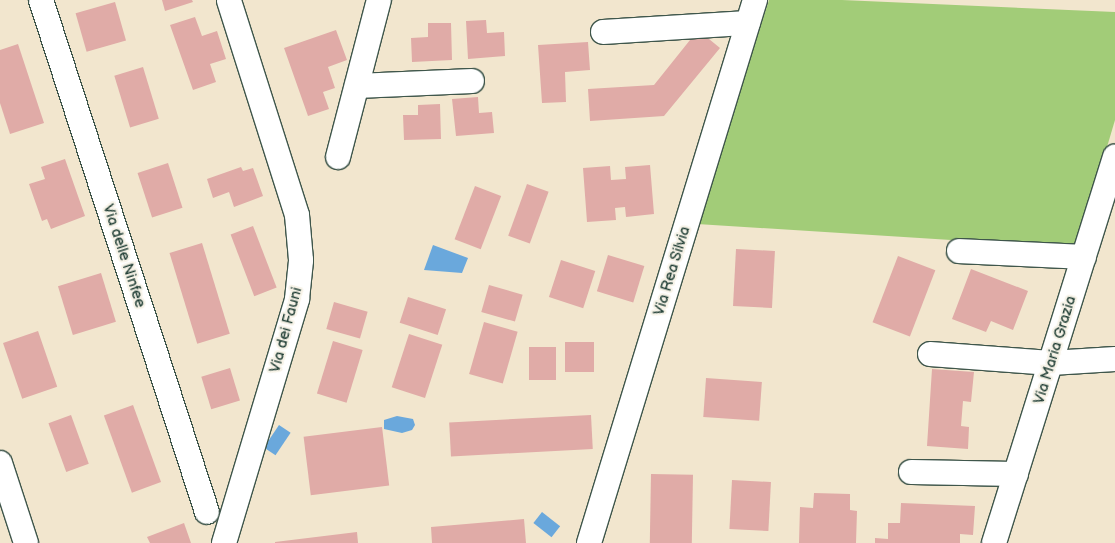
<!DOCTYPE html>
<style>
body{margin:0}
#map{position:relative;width:1115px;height:543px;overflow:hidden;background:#f2e6ce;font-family:"Balsamiq Sans",sans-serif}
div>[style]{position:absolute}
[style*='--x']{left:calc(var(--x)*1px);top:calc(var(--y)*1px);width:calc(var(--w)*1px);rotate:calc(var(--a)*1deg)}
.green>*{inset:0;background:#a2cc78}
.water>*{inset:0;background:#6aa8dc;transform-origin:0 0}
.building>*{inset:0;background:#e0aba7;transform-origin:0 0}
.roads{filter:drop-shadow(1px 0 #3f564b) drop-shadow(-1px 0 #3f564b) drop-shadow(0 1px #3f564b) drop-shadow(0 -1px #3f564b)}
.street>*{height:24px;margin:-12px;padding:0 12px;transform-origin:12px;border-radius:12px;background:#fff}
span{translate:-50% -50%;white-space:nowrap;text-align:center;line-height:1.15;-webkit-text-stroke:4.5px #f7f3e8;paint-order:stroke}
.street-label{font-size:15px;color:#1f3d34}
</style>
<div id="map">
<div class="green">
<i style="clip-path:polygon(769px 0,842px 0,1115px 12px,1115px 120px,1077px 248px,697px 224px)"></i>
</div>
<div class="water">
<i style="clip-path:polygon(433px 245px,468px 258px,462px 273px,424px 270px)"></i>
<i style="clip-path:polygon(397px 416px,413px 419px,415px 425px,412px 430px,402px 433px,384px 429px,384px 420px)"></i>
<i style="left:279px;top:425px;width:14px;height:27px;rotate:34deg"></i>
<i style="left:542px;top:512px;width:23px;height:14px;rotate:38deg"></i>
</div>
<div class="building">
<i style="clip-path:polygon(162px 0,192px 0,193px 2px,165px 11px)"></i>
<i style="left:115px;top:2px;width:40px;height:41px;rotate:74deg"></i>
<i style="clip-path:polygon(195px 17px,202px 36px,217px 31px,226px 59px,210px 64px,216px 82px,193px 90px,170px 25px)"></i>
<i style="clip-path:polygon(486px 20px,487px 33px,504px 32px,505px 56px,468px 59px,466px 21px)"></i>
<i style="clip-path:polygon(428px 23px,451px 23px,452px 60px,412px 62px,411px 38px,428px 37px)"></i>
<i style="clip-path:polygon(336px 30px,347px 60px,328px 67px,335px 88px,323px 92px,329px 109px,308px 116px,284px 48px)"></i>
<i style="clip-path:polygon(698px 30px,720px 48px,664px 116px,590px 121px,588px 89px,654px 85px)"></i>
<i style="clip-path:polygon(588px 42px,590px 70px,565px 72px,566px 102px,542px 103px,538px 45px)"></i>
<i style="clip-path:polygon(18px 44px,44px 123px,10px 134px,0 103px,0 50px)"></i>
<i style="left:143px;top:67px;width:54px;height:30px;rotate:73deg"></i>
<i style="clip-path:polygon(478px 97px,479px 113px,492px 112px,494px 133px,456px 136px,452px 99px)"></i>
<i style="clip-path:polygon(440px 104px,441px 139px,404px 140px,403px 115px,418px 115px,418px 105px)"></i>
<i style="clip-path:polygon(65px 159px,85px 216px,51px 229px,47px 219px,42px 221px,29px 184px,45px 179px,41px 167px)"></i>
<i style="left:168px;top:163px;width:47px;height:32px;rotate:72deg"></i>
<i style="clip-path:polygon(650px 165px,654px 214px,626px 217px,625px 207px,615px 208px,616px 220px,587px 222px,583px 168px,610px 166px,611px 180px,626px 179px,625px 167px)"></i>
<i style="clip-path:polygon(241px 167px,243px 171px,253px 168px,263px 196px,234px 207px,229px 192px,213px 198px,207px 179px)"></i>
<i style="left:527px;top:184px;width:23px;height:55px;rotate:20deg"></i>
<i style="left:475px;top:186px;width:28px;height:57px;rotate:21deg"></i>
<i style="left:253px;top:226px;width:66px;height:24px;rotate:69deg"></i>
<i style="left:202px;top:243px;width:95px;height:34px;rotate:73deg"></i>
<i style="left:736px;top:249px;width:39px;height:57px;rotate:3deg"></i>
<i style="left:608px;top:255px;width:38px;height:38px;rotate:17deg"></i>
<i style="left:898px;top:256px;width:40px;height:71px;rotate:21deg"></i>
<i style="left:561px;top:260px;width:36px;height:39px;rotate:18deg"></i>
<i style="clip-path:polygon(971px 269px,1028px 291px,1013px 330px,991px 321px,986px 332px,952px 319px)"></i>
<i style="left:101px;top:273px;width:51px;height:45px;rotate:73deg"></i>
<i style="left:489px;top:285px;width:35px;height:28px;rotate:16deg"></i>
<i style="left:408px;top:297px;width:40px;height:27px;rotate:18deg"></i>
<i style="left:334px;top:302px;width:35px;height:28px;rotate:16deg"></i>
<i style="left:484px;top:322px;width:35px;height:54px;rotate:16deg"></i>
<i style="left:38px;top:331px;width:59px;height:37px;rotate:71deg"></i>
<i style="left:409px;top:334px;width:35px;height:56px;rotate:18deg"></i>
<i style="left:333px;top:341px;width:31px;height:55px;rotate:17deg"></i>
<i style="left:565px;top:342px;width:29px;height:30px"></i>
<i style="left:529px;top:347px;width:27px;height:33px"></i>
<i style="left:230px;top:368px;width:34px;height:30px;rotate:73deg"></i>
<i style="clip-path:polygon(932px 369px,974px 372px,971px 402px,963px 401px,961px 426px,969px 427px,968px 449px,927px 446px)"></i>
<i style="left:706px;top:378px;width:56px;height:39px;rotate:4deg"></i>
<i style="left:133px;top:405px;width:82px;height:31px;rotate:70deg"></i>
<i style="left:71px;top:415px;width:52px;height:24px;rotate:70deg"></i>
<i style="left:591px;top:415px;width:34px;height:142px;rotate:87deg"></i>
<i style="left:382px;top:427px;width:59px;height:79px;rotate:83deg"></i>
<i style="left:651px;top:474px;width:42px;height:69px;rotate:1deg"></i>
<i style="left:732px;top:480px;width:39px;height:49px;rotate:3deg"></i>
<i style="clip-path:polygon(814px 493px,850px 494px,850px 510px,857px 511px,856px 543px,799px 543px,800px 507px,813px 508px)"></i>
<i style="clip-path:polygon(901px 503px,975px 506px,973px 535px,960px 534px,960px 543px,875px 543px,875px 538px,888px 539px,888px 523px,900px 523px)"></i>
<i style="clip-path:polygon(524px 519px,526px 543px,432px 543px,431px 527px)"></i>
<i style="clip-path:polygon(184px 523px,191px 543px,150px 543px,147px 537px)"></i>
<i style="clip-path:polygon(357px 532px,358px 543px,275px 543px,275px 542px)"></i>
</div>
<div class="roads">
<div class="street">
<i style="--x:41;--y:0;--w:538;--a:72.04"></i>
<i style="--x:603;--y:32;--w:145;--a:-3.6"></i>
<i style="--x:357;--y:86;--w:115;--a:-2.5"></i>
<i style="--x:338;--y:157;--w:162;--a:-75.4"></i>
<i style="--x:959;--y:251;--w:125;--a:2.7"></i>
<i style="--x:930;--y:354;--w:121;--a:4.3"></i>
<i style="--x:1051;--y:363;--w:64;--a:-3.6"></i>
<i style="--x:0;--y:463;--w:84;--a:72"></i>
<i style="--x:911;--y:472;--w:105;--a:1.1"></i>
<i style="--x:224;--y:543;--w:255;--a:-73.3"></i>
<i style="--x:297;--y:299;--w:39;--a:-84"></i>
<i style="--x:301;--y:260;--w:45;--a:-95.1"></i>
<i style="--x:297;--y:215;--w:225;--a:-107.6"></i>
<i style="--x:589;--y:543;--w:568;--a:-73"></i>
<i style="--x:994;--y:543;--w:405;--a:-72.6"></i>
</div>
</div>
<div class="street-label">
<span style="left:124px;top:256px;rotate:72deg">Via delle Ninfee</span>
<span style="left:672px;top:271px;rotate:-73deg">Via Rea Silvia</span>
<span style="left:286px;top:330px;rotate:-75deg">Via dei Fauni</span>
<span style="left:1055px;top:350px;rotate:-73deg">Via Maria Grazia</span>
</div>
</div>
